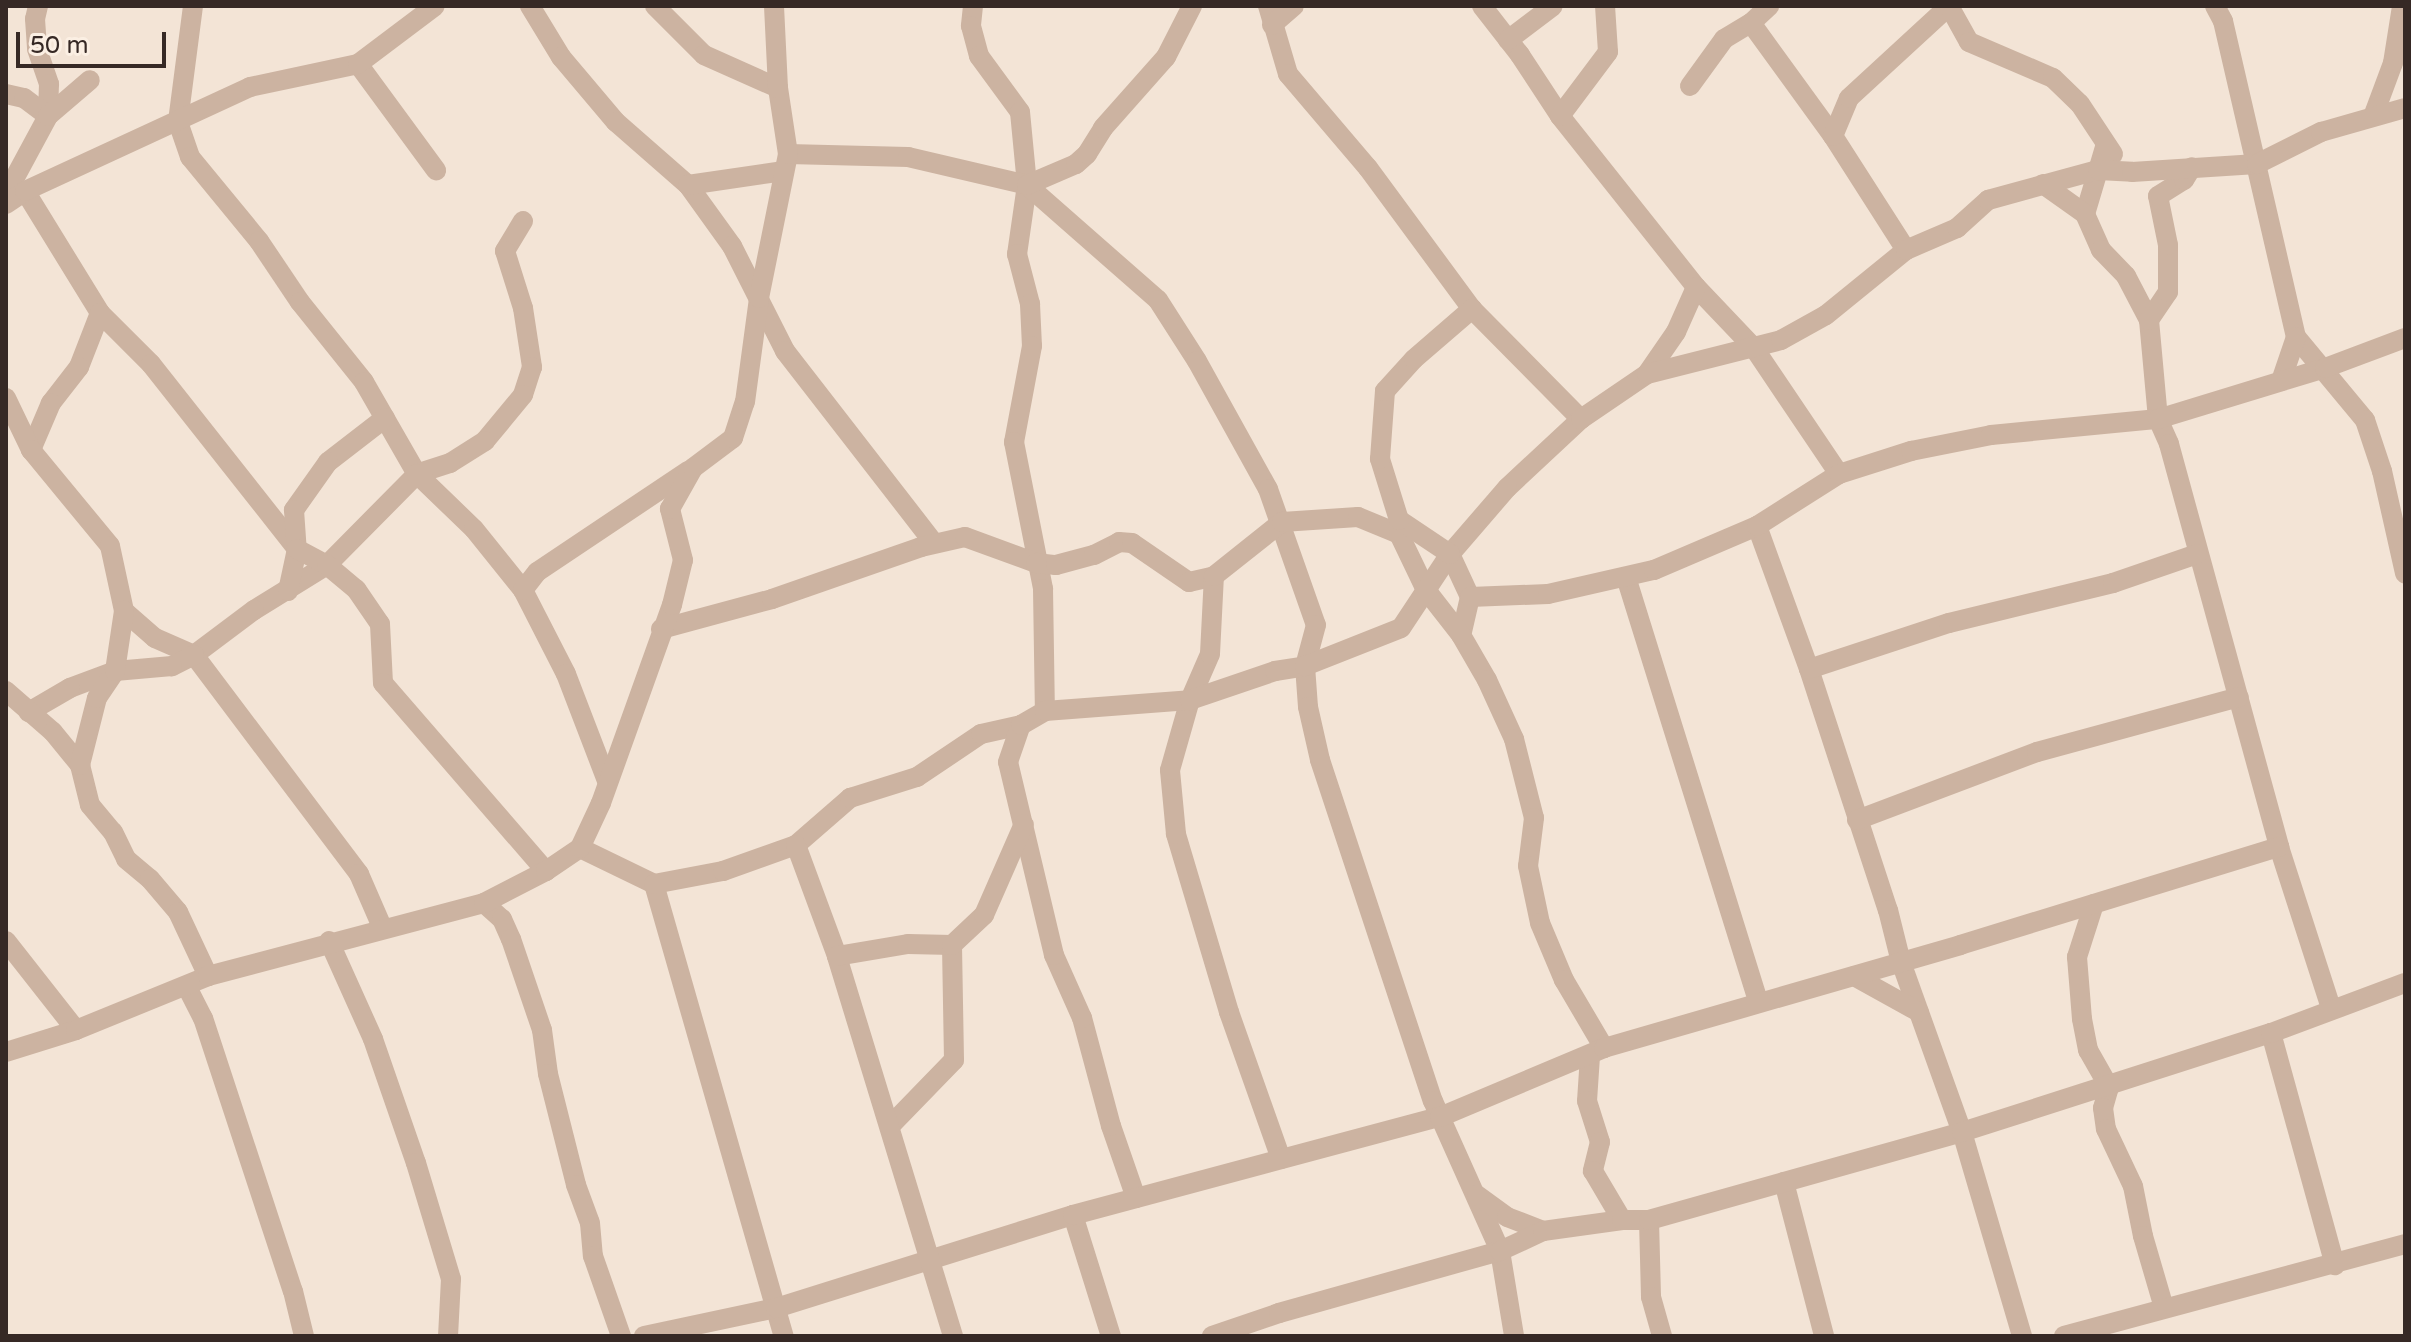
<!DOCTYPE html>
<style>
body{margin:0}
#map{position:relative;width:2411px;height:1342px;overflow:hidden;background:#f3e4d6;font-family:"Varela Round",sans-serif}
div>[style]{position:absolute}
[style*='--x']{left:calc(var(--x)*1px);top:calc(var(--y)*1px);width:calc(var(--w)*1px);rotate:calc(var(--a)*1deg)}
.street>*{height:20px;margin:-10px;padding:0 10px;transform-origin:10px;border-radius:10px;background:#ccb3a1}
span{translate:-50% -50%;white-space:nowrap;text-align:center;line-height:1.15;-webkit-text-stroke:8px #fbefe3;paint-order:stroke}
.frame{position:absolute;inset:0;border:8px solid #362925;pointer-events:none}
.scale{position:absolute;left:16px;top:32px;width:150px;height:36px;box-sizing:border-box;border:4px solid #362925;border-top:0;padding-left:10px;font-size:24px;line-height:28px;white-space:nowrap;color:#362925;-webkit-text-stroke:6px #fbefe3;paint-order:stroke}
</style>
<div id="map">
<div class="street">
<i style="--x:38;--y:6;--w:13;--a:103"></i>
<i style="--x:35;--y:19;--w:30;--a:86"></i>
<i style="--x:37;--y:49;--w:37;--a:71"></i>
<i style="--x:49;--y:84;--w:32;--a:92"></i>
<i style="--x:193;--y:6;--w:117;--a:97.4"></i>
<i style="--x:178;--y:122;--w:37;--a:71"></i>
<i style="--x:190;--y:157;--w:109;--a:50.6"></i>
<i style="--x:259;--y:241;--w:73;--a:56.1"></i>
<i style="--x:300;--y:302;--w:102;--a:51.3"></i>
<i style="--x:364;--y:382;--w:106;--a:60.1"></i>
<i style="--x:417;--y:474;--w:128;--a:134.7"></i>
<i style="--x:327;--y:565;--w:86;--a:148.3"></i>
<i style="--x:254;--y:610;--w:75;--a:143.1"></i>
<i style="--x:194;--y:655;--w:274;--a:53"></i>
<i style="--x:359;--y:874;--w:58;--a:66.5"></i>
<i style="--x:530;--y:6;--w:60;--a:58.7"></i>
<i style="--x:561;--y:57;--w:85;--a:49.8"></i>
<i style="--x:616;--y:122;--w:96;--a:41.2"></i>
<i style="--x:688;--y:185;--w:75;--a:54.2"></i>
<i style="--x:732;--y:246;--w:118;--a:63.2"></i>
<i style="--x:785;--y:351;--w:243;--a:52.2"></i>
<i style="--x:655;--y:6;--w:69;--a:45"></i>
<i style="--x:704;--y:55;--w:81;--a:24"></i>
<i style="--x:973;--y:6;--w:20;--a:96"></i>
<i style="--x:971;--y:26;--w:31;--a:75"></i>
<i style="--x:979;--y:56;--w:69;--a:53.8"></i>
<i style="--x:1020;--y:112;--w:73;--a:84.5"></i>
<i style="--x:1027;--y:185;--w:70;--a:98.2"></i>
<i style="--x:1017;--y:254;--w:52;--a:75.4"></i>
<i style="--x:1030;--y:304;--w:42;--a:87.3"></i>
<i style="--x:1032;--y:346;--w:98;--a:100.6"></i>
<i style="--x:1014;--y:442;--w:150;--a:78.8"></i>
<i style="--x:1043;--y:589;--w:122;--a:89.1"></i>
<i style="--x:1268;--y:6;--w:71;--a:73.6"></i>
<i style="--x:1288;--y:74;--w:123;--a:49.6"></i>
<i style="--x:1368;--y:168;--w:175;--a:53.6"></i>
<i style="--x:1472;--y:309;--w:155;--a:45.3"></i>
<i style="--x:1581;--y:419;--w:101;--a:137"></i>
<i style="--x:1507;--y:488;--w:87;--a:130.8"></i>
<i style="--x:1450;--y:554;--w:47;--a:65.1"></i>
<i style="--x:1470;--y:597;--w:39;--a:103"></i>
<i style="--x:1461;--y:635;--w:52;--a:60"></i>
<i style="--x:1487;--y:680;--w:65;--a:65.4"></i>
<i style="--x:1514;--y:739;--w:81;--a:75.8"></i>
<i style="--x:1534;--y:818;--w:48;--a:97.1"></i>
<i style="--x:1528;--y:866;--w:58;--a:78.1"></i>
<i style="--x:1540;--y:923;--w:62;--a:67.2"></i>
<i style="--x:1564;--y:980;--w:79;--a:59.5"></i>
<i style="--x:1482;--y:6;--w:62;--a:52.2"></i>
<i style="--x:1520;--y:55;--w:73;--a:56.7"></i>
<i style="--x:1560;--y:116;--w:218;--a:51.5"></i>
<i style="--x:1696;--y:287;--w:84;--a:46.4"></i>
<i style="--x:1754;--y:348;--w:152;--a:56"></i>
<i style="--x:2215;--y:6;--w:17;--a:62"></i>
<i style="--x:2223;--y:21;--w:324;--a:77"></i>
<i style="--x:2296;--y:337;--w:108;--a:50.3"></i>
<i style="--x:2365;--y:420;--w:54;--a:71.6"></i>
<i style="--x:2382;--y:471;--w:105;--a:77.3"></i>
<i style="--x:1751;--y:23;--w:140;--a:54"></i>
<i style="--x:1272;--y:25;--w:29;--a:-41"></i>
<i style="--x:1508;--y:40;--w:56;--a:-37.1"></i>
<i style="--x:358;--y:64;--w:132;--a:53.7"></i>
<i style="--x:1690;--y:86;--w:58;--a:-54.1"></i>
<i style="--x:1724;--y:39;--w:31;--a:-31"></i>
<i style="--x:1751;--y:23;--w:25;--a:-43"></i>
<i style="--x:6;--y:94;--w:18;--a:13"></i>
<i style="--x:24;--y:98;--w:30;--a:37"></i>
<i style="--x:2374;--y:114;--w:54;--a:-69.6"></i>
<i style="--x:2393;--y:63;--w:58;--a:-81"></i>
<i style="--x:1560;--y:116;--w:80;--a:-53.1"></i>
<i style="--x:1608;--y:52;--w:46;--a:-93.7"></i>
<i style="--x:2105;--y:147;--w:70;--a:106.6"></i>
<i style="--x:2085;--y:214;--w:39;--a:66"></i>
<i style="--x:2101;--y:250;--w:36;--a:46"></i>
<i style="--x:2126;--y:276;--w:50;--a:62.4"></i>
<i style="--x:2149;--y:320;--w:99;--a:84.8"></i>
<i style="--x:2158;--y:419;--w:27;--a:66"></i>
<i style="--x:2169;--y:444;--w:418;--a:74.7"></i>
<i style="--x:2279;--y:847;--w:169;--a:72.1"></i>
<i style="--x:788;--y:154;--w:120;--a:1.4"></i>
<i style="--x:908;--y:157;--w:122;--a:13.2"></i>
<i style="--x:1027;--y:185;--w:174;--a:41.3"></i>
<i style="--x:1158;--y:300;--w:72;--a:57.4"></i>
<i style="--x:1197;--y:361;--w:146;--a:61"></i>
<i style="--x:1268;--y:489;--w:144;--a:70.6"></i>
<i style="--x:1316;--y:625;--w:42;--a:105"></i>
<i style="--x:1305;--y:666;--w:41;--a:85.8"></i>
<i style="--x:1308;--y:707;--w:54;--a:77.2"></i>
<i style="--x:1320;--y:760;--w:359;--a:71.7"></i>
<i style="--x:1433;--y:1101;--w:164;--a:65.9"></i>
<i style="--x:1500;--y:1251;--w:86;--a:80.6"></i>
<i style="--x:2043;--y:184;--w:52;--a:35.5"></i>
<i style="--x:688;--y:185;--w:97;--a:-8.3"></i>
<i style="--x:1027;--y:185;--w:53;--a:-23.2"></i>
<i style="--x:1076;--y:164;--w:15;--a:-42"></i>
<i style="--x:1087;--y:154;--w:31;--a:-58"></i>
<i style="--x:1103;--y:128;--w:95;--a:-48.4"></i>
<i style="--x:1166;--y:57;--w:57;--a:-63"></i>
<i style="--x:25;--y:191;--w:143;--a:58.4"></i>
<i style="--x:100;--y:313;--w:58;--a:111.3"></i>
<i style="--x:79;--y:367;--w:46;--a:127.9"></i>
<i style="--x:51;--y:403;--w:51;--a:113.1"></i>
<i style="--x:6;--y:194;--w:89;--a:-61.7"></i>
<i style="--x:48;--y:116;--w:55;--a:-40.6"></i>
<i style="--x:6;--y:204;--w:23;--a:-34"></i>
<i style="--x:25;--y:191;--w:248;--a:-24.8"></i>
<i style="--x:250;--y:87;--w:110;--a:-12"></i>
<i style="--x:358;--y:64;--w:96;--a:-37"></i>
<i style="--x:523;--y:221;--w:35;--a:121"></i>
<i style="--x:505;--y:251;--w:60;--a:72.5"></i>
<i style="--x:523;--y:308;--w:60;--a:81.3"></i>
<i style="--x:532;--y:367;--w:29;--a:108"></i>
<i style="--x:523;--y:395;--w:60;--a:129.6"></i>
<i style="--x:485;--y:441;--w:41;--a:147.8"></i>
<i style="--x:450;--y:463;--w:35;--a:162"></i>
<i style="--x:417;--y:474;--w:79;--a:44"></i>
<i style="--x:474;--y:529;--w:78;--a:51.2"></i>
<i style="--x:523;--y:590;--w:94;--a:62.9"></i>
<i style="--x:566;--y:674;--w:115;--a:69"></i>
<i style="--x:1906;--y:250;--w:135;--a:-122.6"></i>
<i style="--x:1833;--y:136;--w:41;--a:-67.2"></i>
<i style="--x:1849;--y:98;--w:136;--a:-42.6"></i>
<i style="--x:1949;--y:6;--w:41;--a:60.9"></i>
<i style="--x:1969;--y:42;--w:91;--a:23.2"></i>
<i style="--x:2053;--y:78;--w:37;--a:44"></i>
<i style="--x:2080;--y:104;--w:60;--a:56.6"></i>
<i style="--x:100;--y:313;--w:72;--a:45"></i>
<i style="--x:151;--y:364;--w:236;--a:51.7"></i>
<i style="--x:297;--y:549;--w:43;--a:102.1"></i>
<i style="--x:2149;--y:320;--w:34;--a:-56"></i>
<i style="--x:2168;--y:292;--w:47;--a:-90"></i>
<i style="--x:2168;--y:245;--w:50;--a:-101.5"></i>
<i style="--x:2158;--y:196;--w:31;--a:-32"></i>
<i style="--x:2184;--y:180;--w:15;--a:-58"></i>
<i style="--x:1647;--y:374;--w:51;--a:-55.4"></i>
<i style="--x:1676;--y:332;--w:49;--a:-66"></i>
<i style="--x:2281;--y:381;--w:46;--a:-71.2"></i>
<i style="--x:6;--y:398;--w:58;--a:64.3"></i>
<i style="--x:31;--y:450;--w:124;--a:50.5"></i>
<i style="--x:110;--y:546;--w:66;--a:77.8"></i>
<i style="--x:124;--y:611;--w:41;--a:41.1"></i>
<i style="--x:155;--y:638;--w:43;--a:23.6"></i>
<i style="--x:194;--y:655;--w:25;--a:153"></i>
<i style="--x:172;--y:666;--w:57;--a:175"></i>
<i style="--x:115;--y:671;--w:48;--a:159.3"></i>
<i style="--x:70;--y:688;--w:48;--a:149.7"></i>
<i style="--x:385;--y:418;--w:72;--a:142.3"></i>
<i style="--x:328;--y:462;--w:59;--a:125.3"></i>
<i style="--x:294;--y:510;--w:39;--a:86"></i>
<i style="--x:297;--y:549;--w:34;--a:28"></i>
<i style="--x:327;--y:565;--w:38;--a:40"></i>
<i style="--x:356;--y:589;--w:42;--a:55.6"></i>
<i style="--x:380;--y:624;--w:59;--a:87.1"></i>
<i style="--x:383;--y:683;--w:249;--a:49.1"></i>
<i style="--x:1581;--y:419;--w:80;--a:-34.3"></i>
<i style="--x:1647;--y:374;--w:138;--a:-14.2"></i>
<i style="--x:1781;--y:340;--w:51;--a:-29.1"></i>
<i style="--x:1826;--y:315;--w:103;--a:-39.1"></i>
<i style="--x:1906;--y:250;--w:56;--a:-23.3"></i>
<i style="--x:1957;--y:228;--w:42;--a:-42.1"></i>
<i style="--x:1988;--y:200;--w:114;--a:-15.3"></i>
<i style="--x:2098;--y:170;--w:34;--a:3"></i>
<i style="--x:2132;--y:172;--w:125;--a:-3.7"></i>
<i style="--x:2257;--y:164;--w:72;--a:-26.6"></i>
<i style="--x:2321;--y:132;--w:87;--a:-15.9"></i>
<i style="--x:1757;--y:526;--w:152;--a:70"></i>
<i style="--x:1809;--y:669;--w:254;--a:71.9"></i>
<i style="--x:1888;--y:910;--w:54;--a:76"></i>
<i style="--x:1901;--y:962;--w:181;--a:70.3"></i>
<i style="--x:1962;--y:1132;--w:213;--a:73.6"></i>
<i style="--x:1626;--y:577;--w:445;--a:72.7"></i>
<i style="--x:523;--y:590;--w:23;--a:-52"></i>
<i style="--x:537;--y:572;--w:182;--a:-33.8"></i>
<i style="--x:1470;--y:597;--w:78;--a:-2.2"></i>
<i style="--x:1548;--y:594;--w:109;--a:-12.8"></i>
<i style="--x:1654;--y:570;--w:112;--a:-23.1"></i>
<i style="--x:1757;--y:526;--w:97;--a:-32.4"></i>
<i style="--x:1839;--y:474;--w:76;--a:-17.7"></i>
<i style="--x:1911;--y:451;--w:82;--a:-11.3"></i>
<i style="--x:1991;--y:435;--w:168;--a:-5.5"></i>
<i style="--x:2158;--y:419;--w:175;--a:-17"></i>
<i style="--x:2325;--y:368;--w:85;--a:-20.6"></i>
<i style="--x:661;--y:629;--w:115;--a:-15.1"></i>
<i style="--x:772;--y:599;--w:158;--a:-19.2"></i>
<i style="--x:921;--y:547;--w:45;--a:-12.8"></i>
<i style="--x:965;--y:537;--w:76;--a:20.1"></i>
<i style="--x:1036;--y:563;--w:20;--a:6"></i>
<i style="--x:1056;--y:565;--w:39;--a:-15"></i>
<i style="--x:1094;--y:555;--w:28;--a:-27"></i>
<i style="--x:1119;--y:542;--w:13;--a:4"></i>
<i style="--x:1132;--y:543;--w:69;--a:34.4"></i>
<i style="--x:1189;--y:582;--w:26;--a:-13"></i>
<i style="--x:1809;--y:669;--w:147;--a:-18.2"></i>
<i style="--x:1949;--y:623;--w:169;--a:-13.7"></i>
<i style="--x:2113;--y:583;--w:89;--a:-19"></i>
<i style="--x:6;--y:691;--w:62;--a:41.1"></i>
<i style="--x:53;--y:732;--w:43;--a:50.7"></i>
<i style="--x:80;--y:765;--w:41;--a:76"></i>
<i style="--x:90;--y:805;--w:35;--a:50"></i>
<i style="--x:113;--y:832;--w:30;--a:64"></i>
<i style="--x:126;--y:859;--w:31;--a:40"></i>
<i style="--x:150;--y:879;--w:43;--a:49.7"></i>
<i style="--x:178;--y:912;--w:71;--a:64.9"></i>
<i style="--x:80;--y:765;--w:69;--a:-75.8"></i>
<i style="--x:97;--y:698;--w:32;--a:-56"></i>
<i style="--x:115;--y:671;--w:61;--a:-81.5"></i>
<i style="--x:1857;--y:820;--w:192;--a:-20.7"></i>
<i style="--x:2037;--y:752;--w:209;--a:-15.2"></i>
<i style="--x:796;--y:845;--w:72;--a:-41"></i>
<i style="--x:850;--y:798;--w:70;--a:-17.4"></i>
<i style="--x:917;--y:777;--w:77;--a:-33.9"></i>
<i style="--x:981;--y:734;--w:41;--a:-12.7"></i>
<i style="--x:580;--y:848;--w:82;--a:25.9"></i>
<i style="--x:654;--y:884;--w:470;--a:74"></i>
<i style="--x:654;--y:884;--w:70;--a:-10.7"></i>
<i style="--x:723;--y:871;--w:77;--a:-19.6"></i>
<i style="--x:796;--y:845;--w:118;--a:69.7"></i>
<i style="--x:484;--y:903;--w:24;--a:42"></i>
<i style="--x:502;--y:919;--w:22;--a:66"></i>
<i style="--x:511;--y:939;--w:96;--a:71.2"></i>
<i style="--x:542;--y:1030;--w:44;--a:82.2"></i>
<i style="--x:548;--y:1074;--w:114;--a:75.8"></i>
<i style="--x:576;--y:1185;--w:40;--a:69.8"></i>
<i style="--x:590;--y:1223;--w:33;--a:85"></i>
<i style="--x:593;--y:1256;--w:85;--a:70.7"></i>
<i style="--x:2094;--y:904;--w:56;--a:107.8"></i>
<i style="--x:2077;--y:957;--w:62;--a:85.4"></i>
<i style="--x:2082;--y:1019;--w:32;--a:79"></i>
<i style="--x:2088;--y:1050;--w:43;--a:60.4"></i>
<i style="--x:2109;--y:1087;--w:22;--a:106"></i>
<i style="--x:2103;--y:1108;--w:21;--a:82"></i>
<i style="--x:2106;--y:1129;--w:63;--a:64.7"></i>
<i style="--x:2133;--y:1186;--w:51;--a:78.7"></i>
<i style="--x:2143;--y:1236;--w:75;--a:73.7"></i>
<i style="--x:6;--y:941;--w:113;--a:51.8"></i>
<i style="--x:329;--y:941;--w:107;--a:65.8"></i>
<i style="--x:373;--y:1039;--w:131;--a:70.9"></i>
<i style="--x:416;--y:1163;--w:121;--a:73.2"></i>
<i style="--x:451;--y:1279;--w:57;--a:93"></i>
<i style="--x:1854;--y:976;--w:74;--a:29"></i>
<i style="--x:187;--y:987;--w:35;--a:63"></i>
<i style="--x:203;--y:1018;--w:287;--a:71.8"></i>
<i style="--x:293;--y:1291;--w:46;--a:76.3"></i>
<i style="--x:2271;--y:1033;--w:241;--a:74.6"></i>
<i style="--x:6;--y:1052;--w:73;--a:-17.4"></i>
<i style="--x:76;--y:1030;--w:143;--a:-22.2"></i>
<i style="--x:208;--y:976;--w:285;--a:-14.8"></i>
<i style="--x:484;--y:903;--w:70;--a:-27.3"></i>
<i style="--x:546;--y:871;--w:41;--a:-34.1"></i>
<i style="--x:580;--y:848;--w:50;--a:-65"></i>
<i style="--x:601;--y:803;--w:210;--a:-70.3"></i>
<i style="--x:672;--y:605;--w:46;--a:-76.3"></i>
<i style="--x:683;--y:560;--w:53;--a:-104.3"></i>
<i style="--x:670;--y:509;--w:47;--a:-60.7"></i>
<i style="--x:693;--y:468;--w:50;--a:-36.9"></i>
<i style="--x:733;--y:438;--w:38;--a:-72"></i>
<i style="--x:745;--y:402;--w:105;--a:-82.3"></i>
<i style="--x:759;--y:298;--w:147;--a:-78.6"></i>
<i style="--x:788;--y:154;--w:67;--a:-98.6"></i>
<i style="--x:778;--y:88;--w:82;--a:-92.8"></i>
<i style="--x:1590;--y:1056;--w:45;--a:93.8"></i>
<i style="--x:1587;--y:1101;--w:43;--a:72.4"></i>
<i style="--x:1600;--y:1142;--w:30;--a:104"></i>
<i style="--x:1593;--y:1171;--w:57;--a:59.4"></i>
<i style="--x:890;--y:1126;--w:92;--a:-45.9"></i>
<i style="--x:954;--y:1060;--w:115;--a:-91"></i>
<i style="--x:1281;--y:1159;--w:156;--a:-109.5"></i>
<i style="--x:1229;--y:1012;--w:186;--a:-106.6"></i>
<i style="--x:1176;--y:834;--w:64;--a:-95.4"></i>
<i style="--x:1170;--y:770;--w:73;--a:-74.1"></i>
<i style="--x:1190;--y:700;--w:50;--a:-66.5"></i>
<i style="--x:1210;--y:654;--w:78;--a:-87.1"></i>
<i style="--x:1214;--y:576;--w:87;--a:-38.5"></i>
<i style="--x:1282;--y:522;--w:76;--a:-3.8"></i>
<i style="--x:1358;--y:517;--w:44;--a:22.5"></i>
<i style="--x:1399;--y:534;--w:62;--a:64.3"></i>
<i style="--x:1426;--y:590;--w:57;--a:52.1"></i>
<i style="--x:1784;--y:1182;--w:159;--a:75.4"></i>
<i style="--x:1477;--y:1195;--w:37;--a:36"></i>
<i style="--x:1507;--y:1217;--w:39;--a:21"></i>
<i style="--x:1136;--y:1198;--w:76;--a:-109.1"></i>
<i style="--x:1111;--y:1126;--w:112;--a:-105"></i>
<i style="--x:1082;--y:1018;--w:69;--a:-114"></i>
<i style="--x:1054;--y:955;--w:198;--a:-103.4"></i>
<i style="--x:1008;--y:762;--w:39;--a:-71"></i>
<i style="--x:1021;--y:725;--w:28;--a:-30"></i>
<i style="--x:1045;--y:711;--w:145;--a:-4.3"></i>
<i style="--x:1190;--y:700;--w:90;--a:-18.8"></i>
<i style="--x:1275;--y:671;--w:30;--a:-9"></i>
<i style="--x:1305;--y:666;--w:103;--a:-21.6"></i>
<i style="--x:1401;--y:628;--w:89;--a:-56.5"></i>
<i style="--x:1450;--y:554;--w:61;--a:-146.3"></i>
<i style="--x:1399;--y:520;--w:64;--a:-107.3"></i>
<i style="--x:1380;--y:459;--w:68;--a:-85.8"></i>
<i style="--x:1385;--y:391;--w:43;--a:-47.8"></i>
<i style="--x:1414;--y:359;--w:77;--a:-40.8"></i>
<i style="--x:1073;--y:1215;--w:127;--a:72.6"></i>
<i style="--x:1649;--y:1220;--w:77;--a:88.5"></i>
<i style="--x:1651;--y:1297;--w:41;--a:74.2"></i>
<i style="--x:644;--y:1336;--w:135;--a:-12"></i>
<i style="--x:776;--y:1308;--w:311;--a:-17.4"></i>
<i style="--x:1073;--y:1215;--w:380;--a:-15"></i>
<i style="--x:1440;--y:1117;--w:178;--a:-22.8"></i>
<i style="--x:1604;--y:1048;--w:371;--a:-16.1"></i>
<i style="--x:1960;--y:945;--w:334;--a:-17.1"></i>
<i style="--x:953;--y:1336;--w:397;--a:-107"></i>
<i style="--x:837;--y:956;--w:72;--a:-9.6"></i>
<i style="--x:908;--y:944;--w:44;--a:1.3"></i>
<i style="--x:952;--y:945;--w:44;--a:-43.2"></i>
<i style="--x:984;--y:915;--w:99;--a:-66.3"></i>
<i style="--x:1212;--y:1336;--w:71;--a:-18.9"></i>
<i style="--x:1279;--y:1313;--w:230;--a:-15.7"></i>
<i style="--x:1500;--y:1251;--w:47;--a:-24.9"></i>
<i style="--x:1543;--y:1231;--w:80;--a:-7.9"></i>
<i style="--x:1622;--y:1220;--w:27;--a:0"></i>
<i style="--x:1649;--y:1220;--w:325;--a:-15.7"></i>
<i style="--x:1962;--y:1132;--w:324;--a:-17.8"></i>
<i style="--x:2271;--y:1033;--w:143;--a:-20.5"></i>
<i style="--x:2064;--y:1336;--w:353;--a:-15.1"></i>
</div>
<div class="frame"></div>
<div class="scale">50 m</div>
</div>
